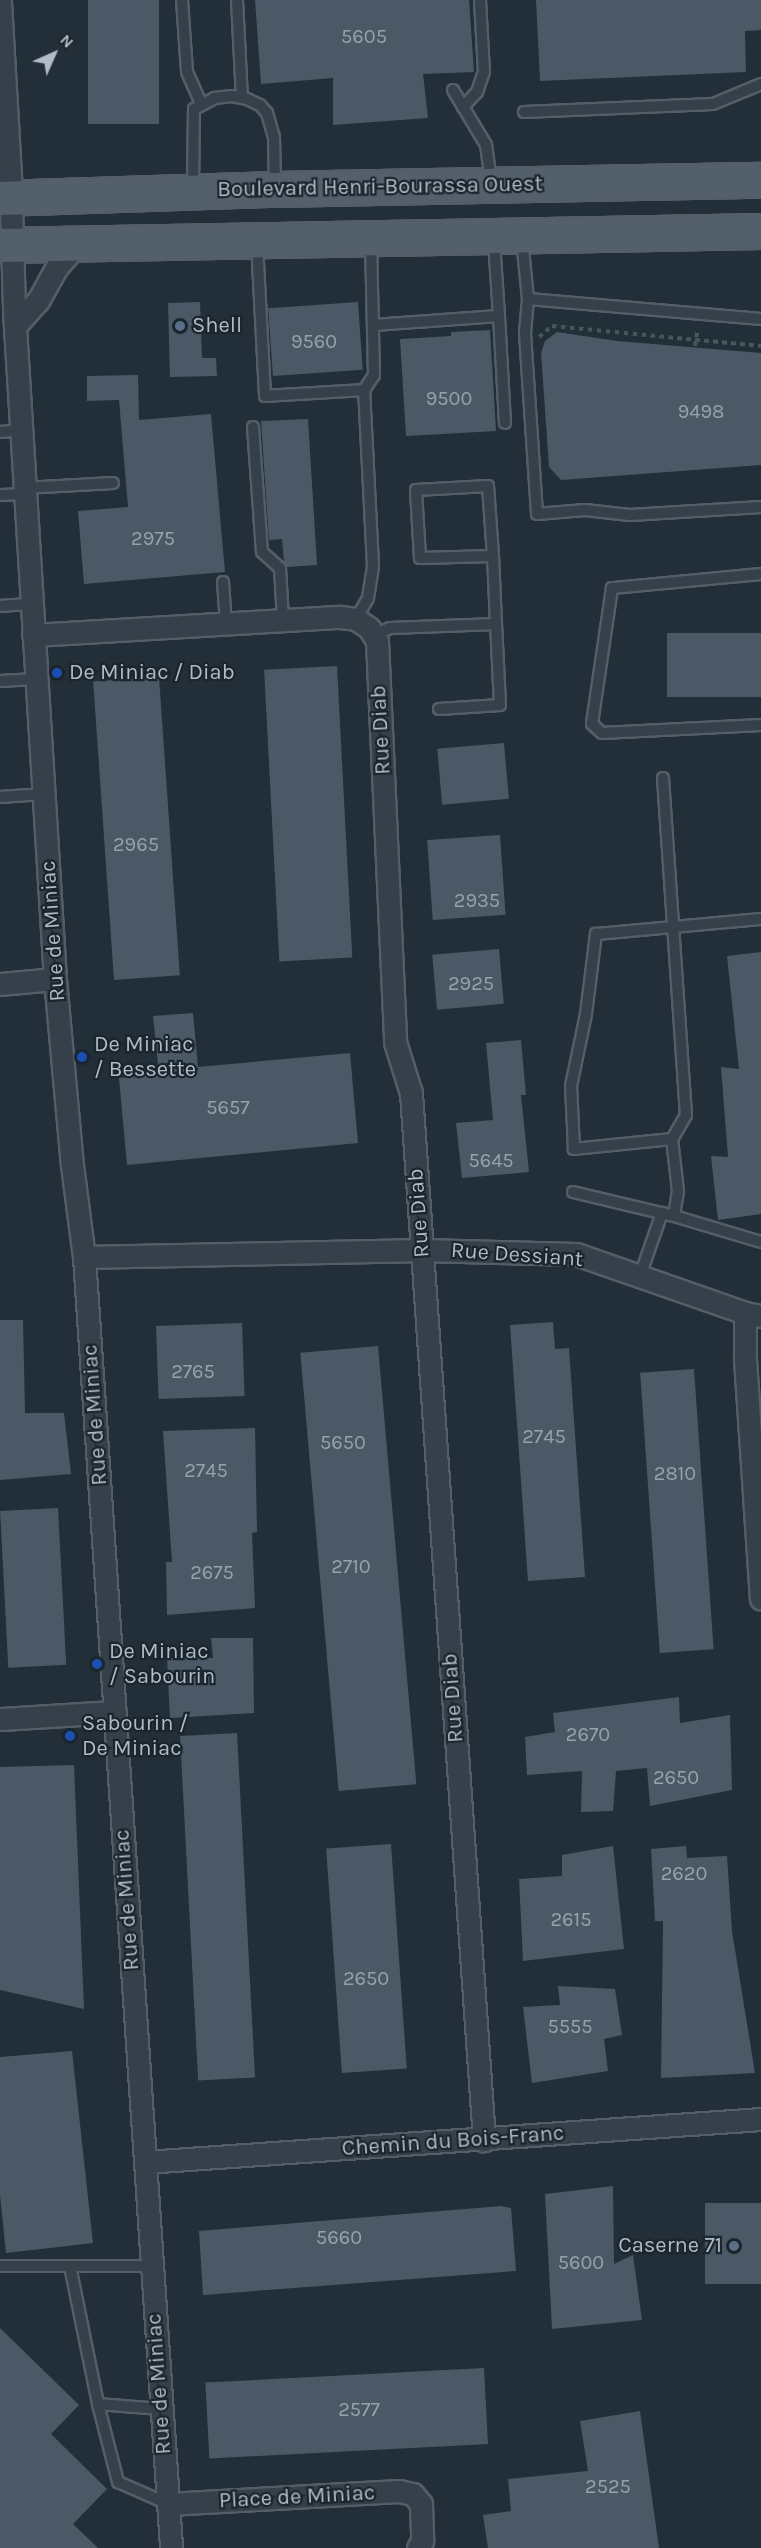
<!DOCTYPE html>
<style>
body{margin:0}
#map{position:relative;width:761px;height:2548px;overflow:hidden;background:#222f39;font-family:Karla,sans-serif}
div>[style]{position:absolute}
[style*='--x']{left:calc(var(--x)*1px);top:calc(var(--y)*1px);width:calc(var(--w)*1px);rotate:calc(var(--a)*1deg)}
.building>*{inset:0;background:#4a5965;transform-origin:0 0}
.path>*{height:4px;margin-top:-2px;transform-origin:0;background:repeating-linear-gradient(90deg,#435959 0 4.5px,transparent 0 9px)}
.roads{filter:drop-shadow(2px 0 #535e68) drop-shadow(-2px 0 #535e68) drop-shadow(0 2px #535e68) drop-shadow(0 -2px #535e68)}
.service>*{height:10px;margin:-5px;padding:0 5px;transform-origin:5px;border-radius:5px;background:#35404a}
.minor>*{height:21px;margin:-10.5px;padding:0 10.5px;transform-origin:10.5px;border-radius:10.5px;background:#35404a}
.primary>*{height:33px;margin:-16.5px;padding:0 16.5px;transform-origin:16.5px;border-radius:16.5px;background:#535f6a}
.dots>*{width:16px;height:16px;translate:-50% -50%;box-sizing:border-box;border:3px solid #1b252e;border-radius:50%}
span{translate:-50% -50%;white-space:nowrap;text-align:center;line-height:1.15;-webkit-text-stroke:4.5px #1b252e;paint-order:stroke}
.number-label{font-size:20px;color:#96a2ae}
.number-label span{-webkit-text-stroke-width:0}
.street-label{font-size:22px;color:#b0bbc6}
.poi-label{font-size:22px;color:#b0bbc6}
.left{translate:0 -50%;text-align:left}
.right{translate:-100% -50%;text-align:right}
.north{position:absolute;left:24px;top:24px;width:60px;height:60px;-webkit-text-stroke:4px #1b252e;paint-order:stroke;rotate:45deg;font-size:16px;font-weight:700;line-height:24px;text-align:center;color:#b0bbc6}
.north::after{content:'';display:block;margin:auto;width:21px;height:27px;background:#b0bbc6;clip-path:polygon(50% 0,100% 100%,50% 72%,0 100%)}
</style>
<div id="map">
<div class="building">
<i style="left:88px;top:0;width:71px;height:124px"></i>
<i style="clip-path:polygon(255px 0,469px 0,474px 72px,423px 74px,428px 118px,333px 125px,333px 78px,261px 84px)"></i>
<i style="clip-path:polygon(536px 0,761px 0,761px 30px,745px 31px,746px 72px,540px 81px)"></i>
<i style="clip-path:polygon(200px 302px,202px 358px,216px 358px,217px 376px,170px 377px,168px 303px)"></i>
<i style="left:358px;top:302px;width:68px;height:90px;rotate:86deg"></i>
<i style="clip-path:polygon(490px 330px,496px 431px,406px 436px,400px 339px,451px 336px,451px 332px)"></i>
<i style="clip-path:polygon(557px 332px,617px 341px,761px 353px,761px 465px,561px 480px,549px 467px,541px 353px,545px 341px)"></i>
<i style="clip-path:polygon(138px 375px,139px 420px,211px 414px,225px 572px,84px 584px,78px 511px,128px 507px,119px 400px,87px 401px,87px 376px)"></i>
<i style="clip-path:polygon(308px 419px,317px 565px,287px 567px,284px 561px,282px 539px,269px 540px,261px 421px)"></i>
<i style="left:761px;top:633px;width:64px;height:94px;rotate:90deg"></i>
<i style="left:337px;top:666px;width:292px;height:73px;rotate:87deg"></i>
<i style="left:159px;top:677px;width:299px;height:66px;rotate:86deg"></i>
<i style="left:504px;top:743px;width:56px;height:67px;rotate:85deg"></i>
<i style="left:500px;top:835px;width:80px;height:73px;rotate:86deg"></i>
<i style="left:499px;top:949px;width:55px;height:67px;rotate:85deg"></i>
<i style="clip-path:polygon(761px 952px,761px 1214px,718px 1220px,711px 1156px,728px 1157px,721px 1067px,739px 1069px,727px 956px)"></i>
<i style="clip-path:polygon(193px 1013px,198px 1067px,350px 1053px,358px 1143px,127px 1165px,119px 1078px,159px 1074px,153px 1016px)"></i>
<i style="clip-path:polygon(521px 1040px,526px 1095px,521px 1095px,529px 1172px,462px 1178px,456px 1123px,493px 1120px,486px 1043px)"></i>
<i style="clip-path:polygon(0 1320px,23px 1320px,25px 1413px,64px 1413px,71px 1474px,0 1480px)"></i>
<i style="clip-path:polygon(553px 1322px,555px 1349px,569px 1348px,585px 1577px,528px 1581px,510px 1325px)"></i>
<i style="left:242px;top:1323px;width:73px;height:86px;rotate:88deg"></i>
<i style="left:378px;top:1346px;width:440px;height:78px;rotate:85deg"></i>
<i style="left:694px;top:1369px;width:281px;height:54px;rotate:86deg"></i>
<i style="clip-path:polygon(255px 1428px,257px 1532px,252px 1533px,255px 1608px,167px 1615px,166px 1562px,172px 1562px,163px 1431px)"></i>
<i style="left:58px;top:1508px;width:157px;height:58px;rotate:87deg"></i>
<i style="clip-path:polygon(211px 1638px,253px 1638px,254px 1713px,170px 1718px,167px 1658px,213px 1658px)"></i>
<i style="clip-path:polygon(679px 1697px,680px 1723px,730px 1715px,732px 1790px,650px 1806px,647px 1768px,616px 1771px,613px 1811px,581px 1812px,582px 1771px,527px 1775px,525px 1737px,555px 1732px,553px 1713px)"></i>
<i style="left:237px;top:1733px;width:345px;height:57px;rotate:87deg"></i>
<i style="clip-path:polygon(74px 1765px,84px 2009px,0 1990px,0 1767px)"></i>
<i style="left:391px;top:1844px;width:225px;height:65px;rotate:86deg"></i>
<i style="clip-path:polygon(613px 1846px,624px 1949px,523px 1961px,519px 1879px,562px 1876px,562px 1855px)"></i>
<i style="clip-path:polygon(686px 1846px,687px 1858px,727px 1856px,732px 1931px,755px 2073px,661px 2078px,663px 1921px,655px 1921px,651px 1849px)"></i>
<i style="clip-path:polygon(558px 1986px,615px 1989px,622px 2035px,604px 2039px,608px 2071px,532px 2083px,523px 2007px,560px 2005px)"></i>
<i style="clip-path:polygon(72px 2051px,93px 2243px,6px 2253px,0 2195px,0 2057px)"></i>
<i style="clip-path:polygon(613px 2186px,614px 2264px,633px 2255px,642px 2320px,552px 2329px,545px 2194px)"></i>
<i style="left:761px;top:2203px;width:81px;height:56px;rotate:90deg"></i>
<i style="clip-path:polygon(501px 2206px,511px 2208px,516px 2271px,203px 2295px,199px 2231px)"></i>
<i style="clip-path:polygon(0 2328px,79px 2405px,51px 2434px,107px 2489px,73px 2524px,98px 2548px,0 2548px)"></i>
<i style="left:484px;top:2368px;width:76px;height:279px;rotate:87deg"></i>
<i style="clip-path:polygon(640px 2411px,659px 2548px,488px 2548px,483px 2515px,511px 2511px,508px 2479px,588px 2471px,580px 2421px)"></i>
</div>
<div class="path">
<i style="--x:539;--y:337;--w:17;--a:-40"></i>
<i style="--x:552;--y:326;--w:210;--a:5.5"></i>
<i style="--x:695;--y:346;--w:18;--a:-81"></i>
</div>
<div class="roads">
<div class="service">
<i style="--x:182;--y:0;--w:72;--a:86"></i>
<i style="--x:187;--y:72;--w:34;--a:66"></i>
<i style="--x:237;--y:0;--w:98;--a:87.1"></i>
<i style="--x:453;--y:90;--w:64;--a:59"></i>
<i style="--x:486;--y:145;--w:37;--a:82"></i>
<i style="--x:463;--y:107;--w:21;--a:-47"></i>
<i style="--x:477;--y:92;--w:21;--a:-71"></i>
<i style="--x:484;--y:72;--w:72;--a:-93.2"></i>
<i style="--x:524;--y:112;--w:189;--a:-2.4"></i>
<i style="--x:713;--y:104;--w:52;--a:-22.6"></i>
<i style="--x:193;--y:188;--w:79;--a:-89.3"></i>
<i style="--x:194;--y:109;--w:24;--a:-28"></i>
<i style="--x:215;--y:98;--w:17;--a:-7"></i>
<i style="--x:232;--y:96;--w:15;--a:11"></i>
<i style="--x:247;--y:99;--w:14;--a:25"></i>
<i style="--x:260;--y:105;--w:11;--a:49"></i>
<i style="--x:267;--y:113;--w:25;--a:74"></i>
<i style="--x:274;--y:137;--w:47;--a:88.8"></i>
<i style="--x:522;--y:239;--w:60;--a:84.3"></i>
<i style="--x:528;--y:299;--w:234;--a:4.9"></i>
<i style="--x:257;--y:243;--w:153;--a:87"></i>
<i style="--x:265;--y:396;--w:99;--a:-3.5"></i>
<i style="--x:528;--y:299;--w:34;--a:95"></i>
<i style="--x:525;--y:333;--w:181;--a:86.2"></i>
<i style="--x:537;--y:514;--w:48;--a:-4.8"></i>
<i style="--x:585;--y:510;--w:45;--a:6.3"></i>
<i style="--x:630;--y:515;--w:131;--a:-3.5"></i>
<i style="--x:499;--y:316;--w:107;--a:86.8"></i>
<i style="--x:374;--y:325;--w:125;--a:-4.1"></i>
<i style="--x:499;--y:316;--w:76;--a:-93.8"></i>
<i style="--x:253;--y:427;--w:125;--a:85.9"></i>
<i style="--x:262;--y:552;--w:24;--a:42"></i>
<i style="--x:280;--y:568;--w:52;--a:86.7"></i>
<i style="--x:0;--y:432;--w:21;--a:-5"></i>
<i style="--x:488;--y:486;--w:70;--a:85.9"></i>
<i style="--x:493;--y:556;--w:73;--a:178.4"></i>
<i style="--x:420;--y:558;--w:68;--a:-93.4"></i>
<i style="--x:416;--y:490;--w:72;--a:-3.2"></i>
<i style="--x:24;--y:488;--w:89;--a:-3.2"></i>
<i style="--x:0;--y:495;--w:25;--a:-2"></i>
<i style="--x:761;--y:574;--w:150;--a:174.6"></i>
<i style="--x:612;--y:588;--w:137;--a:98.4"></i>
<i style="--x:592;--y:724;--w:13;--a:42"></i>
<i style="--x:602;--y:733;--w:159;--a:-2.9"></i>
<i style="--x:223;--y:582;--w:42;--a:85.9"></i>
<i style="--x:0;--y:606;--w:31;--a:-4"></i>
<i style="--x:356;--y:619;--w:24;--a:-60"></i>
<i style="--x:368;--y:598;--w:32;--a:-81"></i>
<i style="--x:373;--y:566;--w:176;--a:-92.9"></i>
<i style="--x:364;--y:390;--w:18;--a:-56"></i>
<i style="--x:374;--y:375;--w:134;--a:-91.3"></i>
<i style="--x:373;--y:635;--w:18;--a:-22"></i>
<i style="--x:390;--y:628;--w:106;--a:-2.2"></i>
<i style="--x:496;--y:624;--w:68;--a:-92.5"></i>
<i style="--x:0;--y:681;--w:36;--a:-3"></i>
<i style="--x:439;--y:709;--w:61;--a:-3.8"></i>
<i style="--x:500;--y:705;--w:81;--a:-92.8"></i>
<i style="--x:663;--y:778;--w:338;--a:86.1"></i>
<i style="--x:686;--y:1115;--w:28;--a:120"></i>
<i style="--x:0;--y:797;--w:44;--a:-3.9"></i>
<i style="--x:573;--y:1192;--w:104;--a:13.4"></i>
<i style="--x:674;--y:1216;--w:91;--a:16.6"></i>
<i style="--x:674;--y:1216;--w:25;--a:-81"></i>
<i style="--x:678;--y:1191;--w:52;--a:-96.6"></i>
<i style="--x:672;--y:1139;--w:99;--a:174.2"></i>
<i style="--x:574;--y:1149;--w:63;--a:-92.7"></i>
<i style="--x:571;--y:1086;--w:74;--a:-78.2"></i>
<i style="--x:586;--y:1014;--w:81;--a:-82.9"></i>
<i style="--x:596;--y:934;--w:166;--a:-5.2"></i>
<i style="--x:640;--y:1276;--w:67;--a:-70.8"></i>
<i style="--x:0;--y:2266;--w:152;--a:0"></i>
<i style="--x:70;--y:2266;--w:141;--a:78.5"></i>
<i style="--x:98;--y:2404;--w:63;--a:4.5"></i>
<i style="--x:98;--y:2404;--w:81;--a:75.6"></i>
<i style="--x:118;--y:2482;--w:55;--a:23.7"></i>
</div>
<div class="minor">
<i style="--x:0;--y:2;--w:171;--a:86.7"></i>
<i style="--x:10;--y:173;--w:138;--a:88.3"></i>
<i style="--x:14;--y:311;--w:669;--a:86.49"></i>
<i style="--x:55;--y:979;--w:187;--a:84.8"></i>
<i style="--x:72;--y:1165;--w:93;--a:82.6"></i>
<i style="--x:84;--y:1257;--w:1294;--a:86.14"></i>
<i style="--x:15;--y:326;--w:36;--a:-48"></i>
<i style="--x:39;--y:299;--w:37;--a:-61"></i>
<i style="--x:57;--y:267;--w:32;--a:-49"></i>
<i style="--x:33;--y:635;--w:308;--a:-3.4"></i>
<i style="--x:340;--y:617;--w:16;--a:7"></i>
<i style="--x:356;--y:619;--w:16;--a:35"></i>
<i style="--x:369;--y:628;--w:15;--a:58"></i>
<i style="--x:377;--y:641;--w:401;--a:87.4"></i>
<i style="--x:395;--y:1042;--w:53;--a:72.6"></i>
<i style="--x:411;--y:1093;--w:1050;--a:86.01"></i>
<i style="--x:0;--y:984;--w:55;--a:-5.2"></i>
<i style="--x:84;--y:1257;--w:338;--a:-1.2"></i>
<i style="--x:422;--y:1250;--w:154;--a:1.5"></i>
<i style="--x:576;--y:1254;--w:179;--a:19.2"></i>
<i style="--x:745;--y:1313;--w:16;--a:11"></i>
<i style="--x:745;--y:1313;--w:46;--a:90"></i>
<i style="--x:745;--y:1359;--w:240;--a:86.2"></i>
<i style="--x:0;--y:1719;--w:115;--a:-3.5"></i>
<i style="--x:145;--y:2162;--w:617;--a:-3.99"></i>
<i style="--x:168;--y:2504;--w:231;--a:-3.2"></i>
<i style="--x:399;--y:2491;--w:14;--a:12"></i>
<i style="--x:413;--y:2494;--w:13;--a:51"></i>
<i style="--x:421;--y:2504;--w:37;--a:88"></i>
<i style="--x:422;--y:2541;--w:8;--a:120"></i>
</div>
<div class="primary">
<i style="--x:0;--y:198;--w:275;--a:-1.9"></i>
<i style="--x:275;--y:189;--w:486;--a:-1.1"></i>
<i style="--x:0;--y:245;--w:761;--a:-1.05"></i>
</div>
</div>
<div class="dots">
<i style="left:180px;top:326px;background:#5c6f8a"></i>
<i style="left:57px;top:673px;background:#1a4fb4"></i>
<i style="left:82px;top:1057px;background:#1a4fb4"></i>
<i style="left:97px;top:1664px;background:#1a4fb4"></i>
<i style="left:70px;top:1736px;background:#1a4fb4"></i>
<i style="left:734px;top:2246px;background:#5c6f8a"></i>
</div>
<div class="number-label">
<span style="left:364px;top:36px">5605</span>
<span style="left:314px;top:341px">9560</span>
<span style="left:449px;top:398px">9500</span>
<span style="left:701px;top:411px">9498</span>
<span style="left:153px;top:538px">2975</span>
<span style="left:136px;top:844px">2965</span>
<span style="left:477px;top:900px">2935</span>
<span style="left:471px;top:983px">2925</span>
<span style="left:228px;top:1107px">5657</span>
<span style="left:491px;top:1160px">5645</span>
<span style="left:193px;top:1371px">2765</span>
<span style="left:544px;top:1436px">2745</span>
<span style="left:343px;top:1442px">5650</span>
<span style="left:206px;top:1470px">2745</span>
<span style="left:675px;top:1473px">2810</span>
<span style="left:351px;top:1566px">2710</span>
<span style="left:212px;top:1572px">2675</span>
<span style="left:588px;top:1734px">2670</span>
<span style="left:676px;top:1777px">2650</span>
<span style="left:684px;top:1873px">2620</span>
<span style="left:571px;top:1919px">2615</span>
<span style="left:366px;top:1978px">2650</span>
<span style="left:570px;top:2026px">5555</span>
<span style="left:339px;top:2237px">5660</span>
<span style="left:581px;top:2262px">5600</span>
<span style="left:359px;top:2409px">2577</span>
<span style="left:608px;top:2486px">2525</span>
</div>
<div class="street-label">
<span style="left:380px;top:187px;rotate:-1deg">Boulevard Henri-Bourassa Ouest</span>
<span style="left:381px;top:730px;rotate:-93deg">Rue Diab</span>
<span style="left:53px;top:931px;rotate:-94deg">Rue de Miniac</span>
<span style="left:419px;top:1213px;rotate:-94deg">Rue Diab</span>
<span style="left:517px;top:1255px;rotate:4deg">Rue Dessiant</span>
<span style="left:95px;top:1415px;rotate:-94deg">Rue de Miniac</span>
<span style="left:453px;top:1698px;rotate:-94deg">Rue Diab</span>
<span style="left:127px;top:1900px;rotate:-94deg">Rue de Miniac</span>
<span style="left:453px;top:2141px;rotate:-4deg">Chemin du Bois-Franc</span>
<span style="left:159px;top:2384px;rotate:-94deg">Rue de Miniac</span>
<span style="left:297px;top:2497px;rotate:-3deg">Place de Miniac</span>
</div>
<div class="poi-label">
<span class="left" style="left:192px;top:326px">Shell</span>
<span class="left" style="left:69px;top:673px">De Miniac / Diab</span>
<span class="left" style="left:94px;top:1057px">De Miniac<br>/ Bessette</span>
<span class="left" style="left:109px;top:1664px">De Miniac<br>/ Sabourin</span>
<span class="left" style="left:82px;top:1736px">Sabourin /<br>De Miniac</span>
<span class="right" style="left:722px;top:2246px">Caserne 71</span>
</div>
<div class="north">N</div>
</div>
